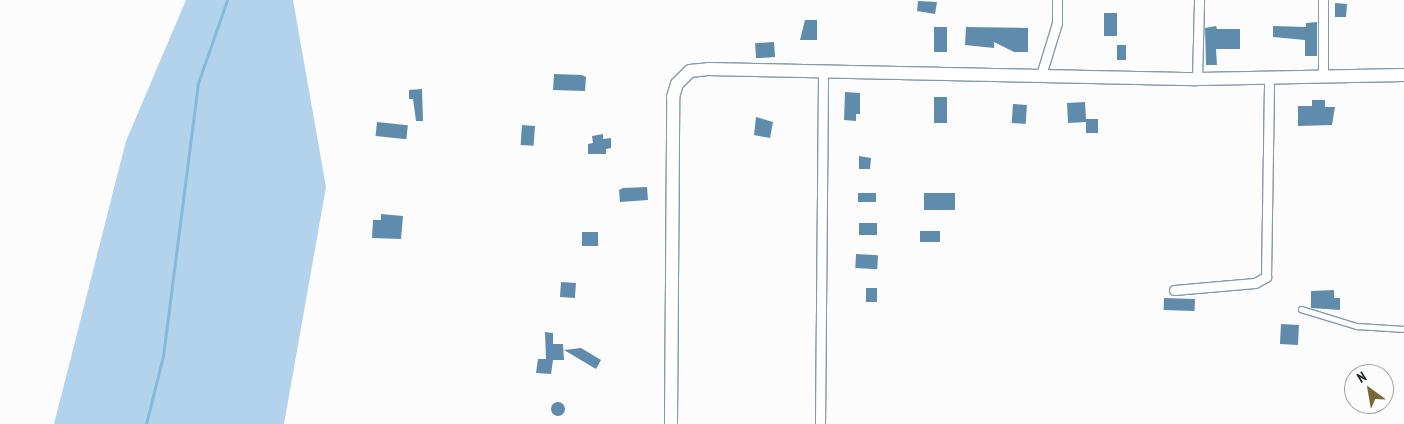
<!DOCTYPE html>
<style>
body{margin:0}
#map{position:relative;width:1404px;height:424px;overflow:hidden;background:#fcfcfc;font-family:"PT Sans Narrow",sans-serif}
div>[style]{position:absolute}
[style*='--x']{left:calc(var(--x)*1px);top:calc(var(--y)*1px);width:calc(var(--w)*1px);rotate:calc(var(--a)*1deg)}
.green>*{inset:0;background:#b2d3eb}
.stream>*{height:3px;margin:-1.5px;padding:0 1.5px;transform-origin:1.5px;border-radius:1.5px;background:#89b7d8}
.building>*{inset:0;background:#5f8cac;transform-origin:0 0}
.round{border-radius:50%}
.roads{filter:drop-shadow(1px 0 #839bad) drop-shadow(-1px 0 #839bad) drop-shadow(0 1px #839bad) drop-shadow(0 -1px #839bad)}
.lane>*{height:4.5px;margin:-2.25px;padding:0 2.25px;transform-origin:2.25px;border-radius:2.25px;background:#fff}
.street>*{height:9px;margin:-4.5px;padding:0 4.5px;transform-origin:4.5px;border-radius:4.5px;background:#fff}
.secondary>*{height:12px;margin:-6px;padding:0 6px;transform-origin:6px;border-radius:6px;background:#fff}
span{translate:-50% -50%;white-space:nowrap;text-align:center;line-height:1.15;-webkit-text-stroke:4.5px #fcfcfc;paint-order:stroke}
.north{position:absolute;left:1344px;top:364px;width:50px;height:50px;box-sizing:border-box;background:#fcfcfc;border:1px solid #9fa3a6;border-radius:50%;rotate:328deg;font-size:14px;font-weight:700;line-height:20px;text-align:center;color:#141d24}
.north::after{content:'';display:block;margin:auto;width:18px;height:22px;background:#796736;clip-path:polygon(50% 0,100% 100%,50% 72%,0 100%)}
</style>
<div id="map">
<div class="green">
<i style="clip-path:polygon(186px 0,293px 0,326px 187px,284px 424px,54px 424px,126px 141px)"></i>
</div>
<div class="stream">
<i style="--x:146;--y:424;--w:70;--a:-76"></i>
<i style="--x:163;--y:356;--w:275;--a:-82.7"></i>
<i style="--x:198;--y:83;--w:88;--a:-70.7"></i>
</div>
<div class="building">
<i style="clip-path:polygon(918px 1px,937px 2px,935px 14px,917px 11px)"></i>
<i style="clip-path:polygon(1335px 3px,1347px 4px,1346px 17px,1335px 17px)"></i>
<i style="left:1104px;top:13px;width:13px;height:23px"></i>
<i style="clip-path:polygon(805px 20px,817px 20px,817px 40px,800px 40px)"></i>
<i style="clip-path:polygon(1317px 22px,1317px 56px,1305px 56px,1305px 40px,1273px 37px,1273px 26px,1306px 27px,1306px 23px)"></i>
<i style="clip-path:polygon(1216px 26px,1217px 29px,1240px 29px,1240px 49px,1216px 49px,1217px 65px,1206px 65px,1205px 28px)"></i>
<i style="left:934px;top:27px;width:13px;height:25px"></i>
<i style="clip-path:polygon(966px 27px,1028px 28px,1028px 52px,1014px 52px,994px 42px,994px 48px,965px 45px)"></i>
<i style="left:774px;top:42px;width:15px;height:19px;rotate:86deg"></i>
<i style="left:1117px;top:45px;width:9px;height:15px"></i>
<i style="clip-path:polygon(554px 74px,582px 75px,586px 77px,585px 91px,553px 90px)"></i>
<i style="clip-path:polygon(422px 89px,423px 121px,416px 121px,413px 99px,409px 99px,409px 90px)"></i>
<i style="clip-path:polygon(845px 92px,860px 93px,860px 114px,856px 114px,856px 121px,844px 120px)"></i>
<i style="left:934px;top:97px;width:13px;height:26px"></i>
<i style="clip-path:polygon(1312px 100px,1325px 100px,1325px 107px,1335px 107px,1332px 125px,1298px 126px,1298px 106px,1312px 106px)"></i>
<i style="clip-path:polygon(1085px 102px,1086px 119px,1098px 119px,1098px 133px,1086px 133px,1086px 122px,1068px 123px,1067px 103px)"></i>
<i style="left:1013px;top:104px;width:14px;height:19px;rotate:4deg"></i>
<i style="clip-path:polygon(756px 117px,773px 122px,770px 138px,754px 135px)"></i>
<i style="left:377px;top:122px;width:31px;height:14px;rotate:6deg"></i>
<i style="left:522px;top:125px;width:13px;height:20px;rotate:4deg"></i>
<i style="clip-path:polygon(603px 134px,603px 139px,611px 138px,611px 148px,606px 149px,606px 154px,588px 154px,588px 144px,593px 143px,592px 136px)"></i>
<i style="clip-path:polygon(859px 156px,871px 158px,870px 169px,859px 169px)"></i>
<i style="clip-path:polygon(647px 187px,648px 200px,620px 202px,619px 190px,623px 188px)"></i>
<i style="left:858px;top:193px;width:18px;height:9px"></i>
<i style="left:955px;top:193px;width:17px;height:31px;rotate:90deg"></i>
<i style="clip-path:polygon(381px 214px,403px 216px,401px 239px,372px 238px,373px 220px,381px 220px)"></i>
<i style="left:859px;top:223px;width:18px;height:12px"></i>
<i style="left:920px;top:231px;width:20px;height:11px"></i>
<i style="left:582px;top:232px;width:16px;height:14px"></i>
<i style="left:856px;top:254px;width:22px;height:14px;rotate:3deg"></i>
<i style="left:561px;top:282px;width:15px;height:15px;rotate:4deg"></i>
<i style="left:866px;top:288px;width:11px;height:14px"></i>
<i style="clip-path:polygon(1334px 290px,1334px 298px,1340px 298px,1340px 310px,1311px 308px,1311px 291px)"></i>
<i style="left:1164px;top:298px;width:31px;height:12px;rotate:2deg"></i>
<i style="left:1281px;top:324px;width:18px;height:20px;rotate:3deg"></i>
<i style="clip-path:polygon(545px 332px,553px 333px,553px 344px,563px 344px,564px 360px,553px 360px,551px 374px,536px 373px,538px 359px,546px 359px)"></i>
<i style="clip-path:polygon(581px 348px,601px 360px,596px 369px,564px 350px)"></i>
<i class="round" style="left:551px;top:402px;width:14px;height:14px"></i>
</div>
<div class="roads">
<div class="lane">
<i style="--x:1301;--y:309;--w:59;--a:16.9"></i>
<i style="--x:1357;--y:326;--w:47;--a:3.7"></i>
</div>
<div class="street">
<i style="--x:1041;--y:75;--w:54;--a:-72.9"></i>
<i style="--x:1057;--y:23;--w:23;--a:-90"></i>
<i style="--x:1323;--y:76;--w:76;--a:-90"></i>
<i style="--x:1197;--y:79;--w:79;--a:-88.5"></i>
<i style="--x:1174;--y:290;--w:81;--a:-4.9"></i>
<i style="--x:1255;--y:283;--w:13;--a:-29"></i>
<i style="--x:1266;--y:277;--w:201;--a:-89.1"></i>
<i style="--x:820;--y:424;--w:354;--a:-89.5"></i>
</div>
<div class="secondary">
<i style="--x:671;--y:424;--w:327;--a:-89.6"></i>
<i style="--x:673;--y:97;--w:14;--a:-73"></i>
<i style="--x:677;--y:84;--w:18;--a:-45"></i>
<i style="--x:690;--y:71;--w:18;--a:-6"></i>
<i style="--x:708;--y:69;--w:489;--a:1.2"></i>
<i style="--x:1197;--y:79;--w:207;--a:-1.1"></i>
</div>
</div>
<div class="north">N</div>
</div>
